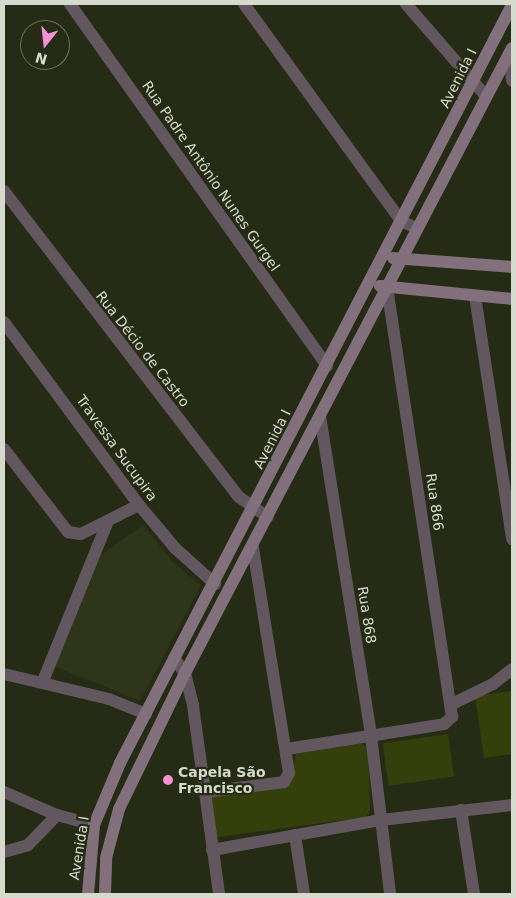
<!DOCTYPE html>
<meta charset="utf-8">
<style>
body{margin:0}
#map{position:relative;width:516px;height:898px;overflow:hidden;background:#262b15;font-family:"DejaVu Sans",sans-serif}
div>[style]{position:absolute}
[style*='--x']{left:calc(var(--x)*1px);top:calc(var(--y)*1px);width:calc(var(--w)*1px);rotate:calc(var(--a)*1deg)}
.built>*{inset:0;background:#2f3518}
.green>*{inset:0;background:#353f0b;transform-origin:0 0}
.street>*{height:12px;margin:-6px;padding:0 6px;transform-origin:6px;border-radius:6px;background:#62575e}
.secondary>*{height:12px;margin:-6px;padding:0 6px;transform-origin:6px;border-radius:6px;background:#82717c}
.dots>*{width:14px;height:14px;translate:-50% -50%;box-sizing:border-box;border:2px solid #262b15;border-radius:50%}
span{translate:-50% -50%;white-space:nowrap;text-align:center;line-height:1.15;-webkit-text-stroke:4.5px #262b15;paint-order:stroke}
.street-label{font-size:14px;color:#d6dacc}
.poi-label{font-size:14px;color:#d6dacc;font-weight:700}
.left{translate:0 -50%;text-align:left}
.frame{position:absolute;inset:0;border:5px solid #d6dacc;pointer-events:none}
.north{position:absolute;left:20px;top:20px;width:50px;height:50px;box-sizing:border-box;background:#262b15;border:1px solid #6c715e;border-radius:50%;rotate:196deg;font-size:14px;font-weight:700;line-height:20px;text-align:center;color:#d6dacc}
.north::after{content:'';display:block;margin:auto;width:18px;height:22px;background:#f391d5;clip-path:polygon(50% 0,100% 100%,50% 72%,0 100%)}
</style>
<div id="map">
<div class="built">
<i style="clip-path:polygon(143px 525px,174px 563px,201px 585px,140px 701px,53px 666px,101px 555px)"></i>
</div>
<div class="green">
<i style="clip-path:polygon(512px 691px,512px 754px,484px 758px,475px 696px)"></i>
<i style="left:448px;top:734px;width:43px;height:66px;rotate:82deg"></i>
<i style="clip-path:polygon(361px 742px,368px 749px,370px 811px,366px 817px,218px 837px,212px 830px,207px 800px,214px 793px,292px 776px,296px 754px)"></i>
</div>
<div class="street">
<i style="--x:70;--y:4;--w:444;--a:54.6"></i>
<i style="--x:244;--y:4;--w:268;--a:54.1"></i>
<i style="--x:401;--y:221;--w:17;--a:25"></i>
<i style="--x:406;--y:4;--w:121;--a:49"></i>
<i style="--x:509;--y:55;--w:26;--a:83"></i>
<i style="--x:4;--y:191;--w:386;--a:52.5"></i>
<i style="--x:239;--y:497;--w:35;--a:35"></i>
<i style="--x:475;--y:296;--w:246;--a:81.3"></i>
<i style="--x:4;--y:322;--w:227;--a:53.6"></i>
<i style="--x:139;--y:505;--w:56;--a:50.1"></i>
<i style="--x:175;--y:548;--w:54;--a:42"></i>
<i style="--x:320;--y:416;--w:324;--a:80.9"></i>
<i style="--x:371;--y:736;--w:159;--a:83.1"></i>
<i style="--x:4;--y:449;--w:105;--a:52.4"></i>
<i style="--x:68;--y:532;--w:13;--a:9"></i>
<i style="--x:81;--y:534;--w:65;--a:-26.6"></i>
<i style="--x:174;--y:658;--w:19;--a:54"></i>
<i style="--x:185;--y:673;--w:34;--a:76"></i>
<i style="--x:193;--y:706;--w:190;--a:82.1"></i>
<i style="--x:4;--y:674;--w:108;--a:13.4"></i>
<i style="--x:109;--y:699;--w:40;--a:22"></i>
<i style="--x:43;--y:681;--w:170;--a:-67.9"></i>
<i style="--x:450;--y:705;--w:48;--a:-26"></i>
<i style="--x:493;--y:684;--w:24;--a:-38"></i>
<i style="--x:287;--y:749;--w:159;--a:-9"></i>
<i style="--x:444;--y:724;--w:11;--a:-41"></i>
<i style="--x:452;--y:717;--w:435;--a:-98.6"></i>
<i style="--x:4;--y:792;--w:58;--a:23.5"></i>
<i style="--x:206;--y:792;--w:79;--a:-7.3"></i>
<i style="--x:284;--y:782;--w:10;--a:-61"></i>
<i style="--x:289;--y:773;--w:229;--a:-99.1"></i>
<i style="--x:461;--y:810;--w:85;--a:81.2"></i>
<i style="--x:295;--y:835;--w:60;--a:81.3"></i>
<i style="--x:212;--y:850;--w:172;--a:-10.1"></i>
<i style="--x:381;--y:820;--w:132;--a:-6.5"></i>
<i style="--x:4;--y:852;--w:25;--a:-16"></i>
<i style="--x:28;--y:845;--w:42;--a:-46"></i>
<i style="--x:57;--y:815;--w:38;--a:15"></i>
</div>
<div class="secondary">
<i style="--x:393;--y:258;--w:119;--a:4.3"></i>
<i style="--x:380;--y:286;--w:133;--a:5.6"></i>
<i style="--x:88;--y:894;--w:69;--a:-85"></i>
<i style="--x:94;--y:825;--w:67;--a:-67.2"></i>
<i style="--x:120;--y:763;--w:853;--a:-62.65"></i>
<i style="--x:105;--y:894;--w:36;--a:-88"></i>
<i style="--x:106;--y:858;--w:51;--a:-75.1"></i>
<i style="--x:119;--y:809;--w:151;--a:-64.1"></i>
<i style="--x:185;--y:673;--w:705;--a:-62.38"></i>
</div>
<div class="dots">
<i style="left:168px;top:780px;background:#f391d5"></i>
</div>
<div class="street-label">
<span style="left:458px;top:78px;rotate:-63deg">Avenida I</span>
<span style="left:211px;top:176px;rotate:55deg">Rua Padre Antônio Nunes Gurgel</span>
<span style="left:143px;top:349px;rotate:52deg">Rua Décio de Castro</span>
<span style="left:272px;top:439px;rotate:-63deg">Avenida I</span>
<span style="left:117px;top:448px;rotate:54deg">Travessa Sucupira</span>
<span style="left:435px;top:502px;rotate:82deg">Rua 866</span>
<span style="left:367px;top:615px;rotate:81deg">Rua 868</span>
<span style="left:79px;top:848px;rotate:-81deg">Avenida I</span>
</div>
<div class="poi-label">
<span class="left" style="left:178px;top:780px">Capela São<br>Francisco</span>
</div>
<div class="frame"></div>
<div class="north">N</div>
</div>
